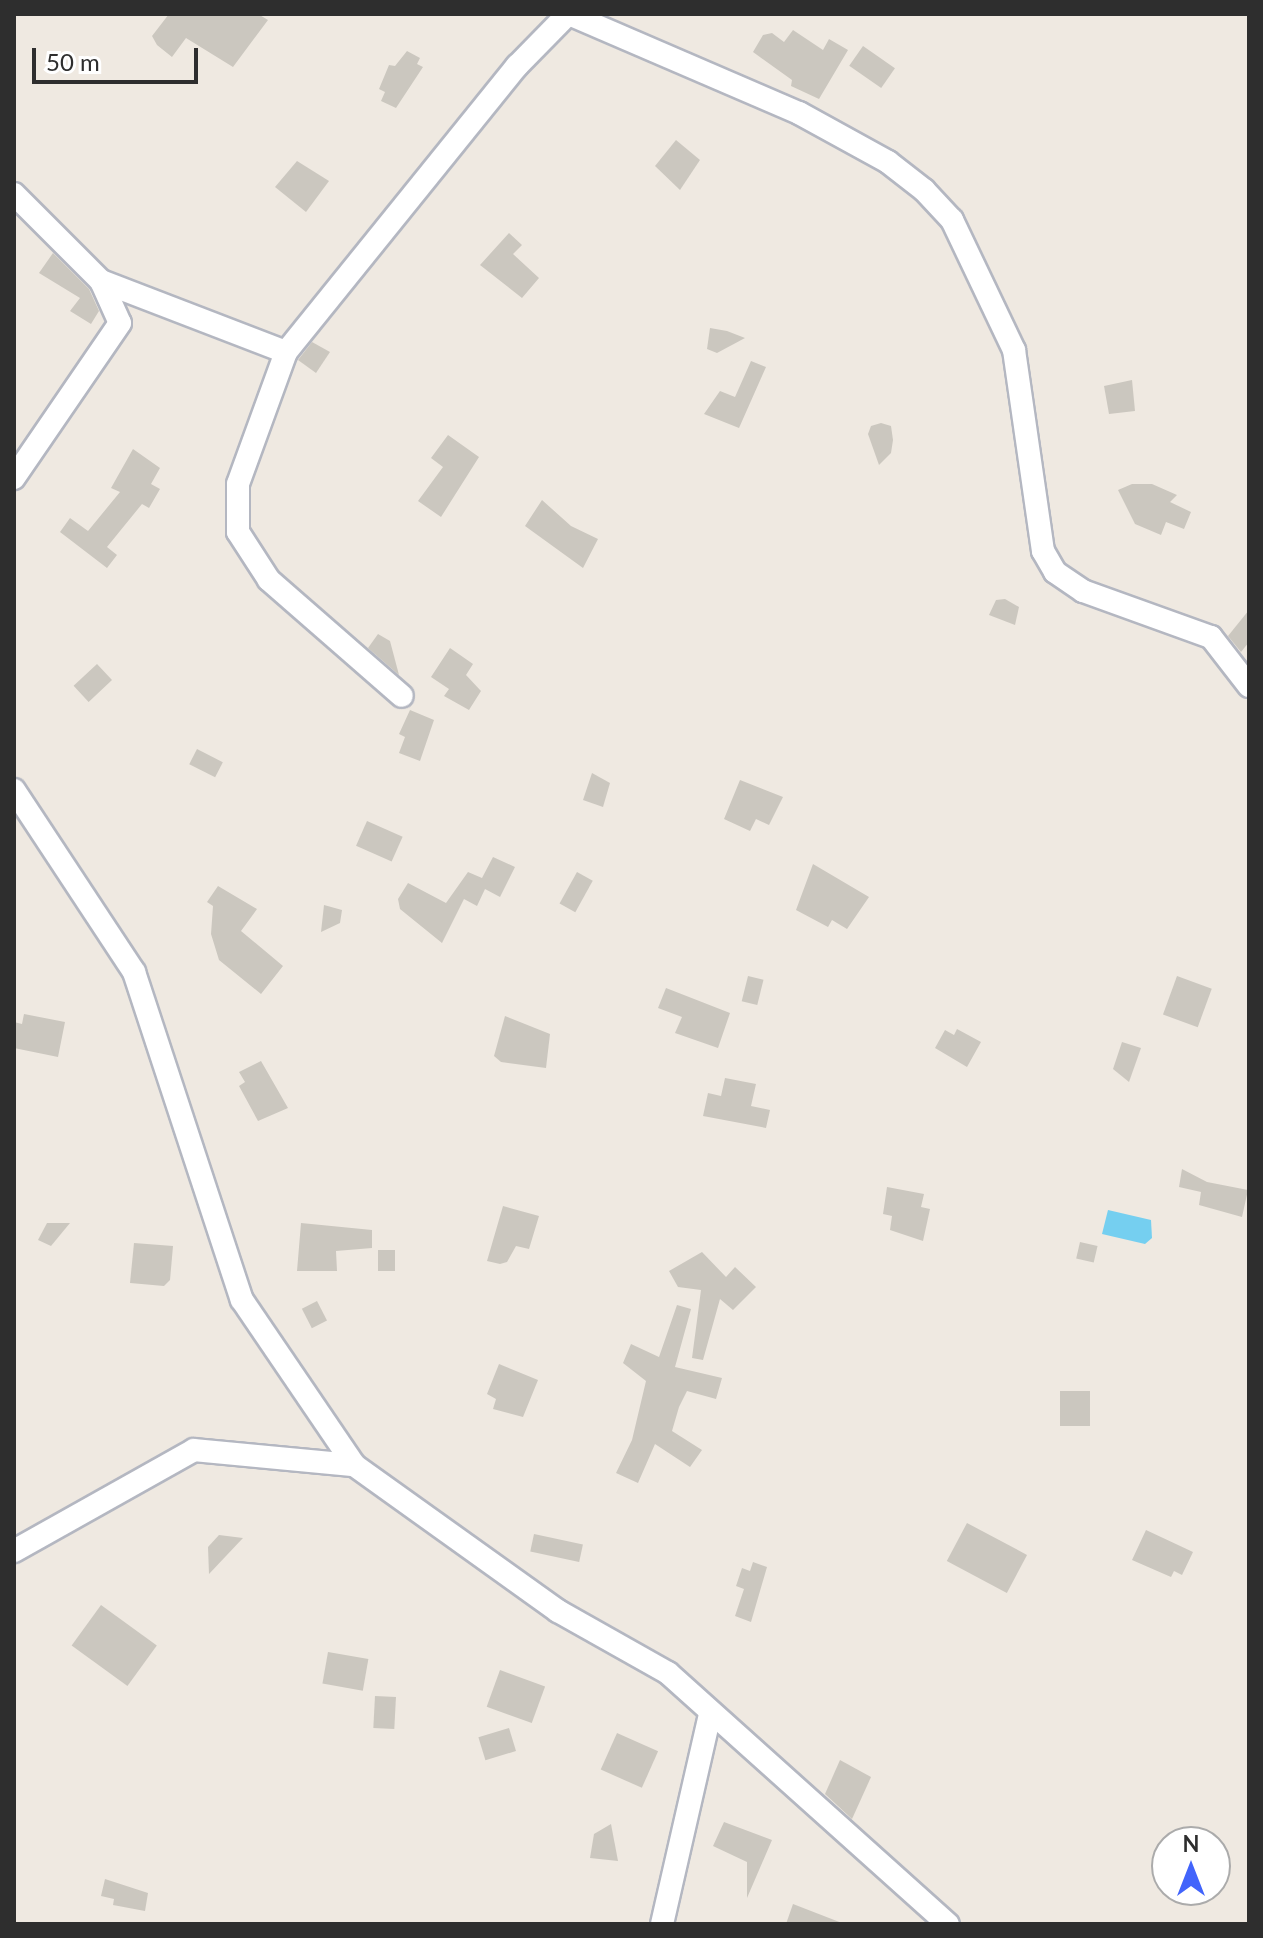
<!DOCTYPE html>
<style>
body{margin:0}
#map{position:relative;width:1263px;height:1938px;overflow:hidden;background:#efe9e1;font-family:Lato,sans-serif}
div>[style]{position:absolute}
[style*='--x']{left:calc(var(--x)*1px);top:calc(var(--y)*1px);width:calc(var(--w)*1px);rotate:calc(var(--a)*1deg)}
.water>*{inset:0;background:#75cff0}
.building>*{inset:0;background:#cbc7bf;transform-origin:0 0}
.roads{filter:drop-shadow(2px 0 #b4b7c1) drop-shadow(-2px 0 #b4b7c1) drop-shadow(0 2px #b4b7c1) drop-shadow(0 -2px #b4b7c1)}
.street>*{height:22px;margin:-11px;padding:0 11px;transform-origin:11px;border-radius:11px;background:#fff}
span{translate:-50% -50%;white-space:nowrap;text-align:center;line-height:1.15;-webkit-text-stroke:6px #fff;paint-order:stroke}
.frame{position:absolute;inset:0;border:16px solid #2e2e2e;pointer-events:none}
.north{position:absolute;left:1151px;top:1826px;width:80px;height:80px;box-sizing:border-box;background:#fff;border:2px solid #ababab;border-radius:50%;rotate:0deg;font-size:22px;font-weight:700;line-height:32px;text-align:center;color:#2e2e2e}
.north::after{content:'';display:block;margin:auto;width:28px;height:36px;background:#4264fb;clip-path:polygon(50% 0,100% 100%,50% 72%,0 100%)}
.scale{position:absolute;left:32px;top:48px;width:166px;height:36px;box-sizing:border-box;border:4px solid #2e2e2e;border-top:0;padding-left:10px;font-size:24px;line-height:28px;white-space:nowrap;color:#2e2e2e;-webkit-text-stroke:6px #fff;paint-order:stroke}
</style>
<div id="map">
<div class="water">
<i style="clip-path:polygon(1108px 1210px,1151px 1220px,1152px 1238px,1145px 1244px,1102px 1234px)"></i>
</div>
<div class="building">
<i style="clip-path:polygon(169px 14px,258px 14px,268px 20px,233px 67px,186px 38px,172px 57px,157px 45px,152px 36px)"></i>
<i style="clip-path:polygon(793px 30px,823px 50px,829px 39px,848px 50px,819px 99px,791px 86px,792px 80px,753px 52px,763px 35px,772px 33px,784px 42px)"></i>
<i style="left:863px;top:46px;width:39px;height:24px;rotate:35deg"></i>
<i style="clip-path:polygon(407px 51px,420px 58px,417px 64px,423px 67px,396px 108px,381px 101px,385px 92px,379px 89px,389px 65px,395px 66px)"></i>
<i style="clip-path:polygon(676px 140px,700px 160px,680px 190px,655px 166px)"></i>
<i style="clip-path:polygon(297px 161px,329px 181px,306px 212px,275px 187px)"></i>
<i style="clip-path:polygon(509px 233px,522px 245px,513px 254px,539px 278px,522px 298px,480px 265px)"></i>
<i style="clip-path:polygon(53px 253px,89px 289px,99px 311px,91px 324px,70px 311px,80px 298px,39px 273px)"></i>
<i style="clip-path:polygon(710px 328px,727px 331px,745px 338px,717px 353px,707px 349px)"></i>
<i style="clip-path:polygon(312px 342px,330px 352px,316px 373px,298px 360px)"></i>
<i style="clip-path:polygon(751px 361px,766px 367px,739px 428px,704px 414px,720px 391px,735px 397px)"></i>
<i style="clip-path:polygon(1132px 380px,1135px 411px,1109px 414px,1104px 386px)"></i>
<i style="clip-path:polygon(881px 423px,891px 426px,893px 440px,891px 453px,879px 465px,868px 434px,871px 426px)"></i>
<i style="clip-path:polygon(448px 435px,479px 457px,441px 517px,418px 501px,443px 467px,431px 458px)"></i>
<i style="clip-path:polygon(133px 449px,160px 468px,151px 484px,160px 489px,149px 508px,142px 504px,107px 547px,117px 555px,107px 568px,60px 532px,70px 518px,88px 531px,120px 492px,111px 488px)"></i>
<i style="clip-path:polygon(1132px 484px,1152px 484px,1177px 495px,1170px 502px,1191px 512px,1184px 529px,1166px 522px,1161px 535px,1135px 524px,1118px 490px)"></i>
<i style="clip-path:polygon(542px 500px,571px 526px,598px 539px,583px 568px,525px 526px)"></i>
<i style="clip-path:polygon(1005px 599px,1019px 607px,1015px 625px,989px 615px,996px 600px)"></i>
<i style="clip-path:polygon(1249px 610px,1249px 642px,1241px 652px,1228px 636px)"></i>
<i style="clip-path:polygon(378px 634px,390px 641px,399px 675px,368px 648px)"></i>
<i style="clip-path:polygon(450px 648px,473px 664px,466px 675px,481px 691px,469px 710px,444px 696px,449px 689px,431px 677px)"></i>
<i style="left:97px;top:664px;width:22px;height:32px;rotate:47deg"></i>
<i style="clip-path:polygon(410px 710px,434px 720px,420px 761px,399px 753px,405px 737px,399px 734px)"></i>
<i style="left:197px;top:749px;width:29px;height:17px;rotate:27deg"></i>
<i style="clip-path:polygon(592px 773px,610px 783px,603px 807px,583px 800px)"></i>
<i style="clip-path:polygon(740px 780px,783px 797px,769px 825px,756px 819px,750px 831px,724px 819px)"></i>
<i style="left:367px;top:821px;width:39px;height:27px;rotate:24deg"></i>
<i style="clip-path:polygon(493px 857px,515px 867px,500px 897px,485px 889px,477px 906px,464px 899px,442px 943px,400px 909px,398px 899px,408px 883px,446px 903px,468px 872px,482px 878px)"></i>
<i style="clip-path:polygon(813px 864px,869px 897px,847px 929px,832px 920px,828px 927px,796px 910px)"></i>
<i style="left:577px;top:872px;width:18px;height:36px;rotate:29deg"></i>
<i style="clip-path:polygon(218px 886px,257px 909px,241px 931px,283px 966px,261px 994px,219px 960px,211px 934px,213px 906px,207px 902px)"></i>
<i style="clip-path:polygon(324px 905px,342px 910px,340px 923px,321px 932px)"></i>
<i style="left:748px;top:976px;width:16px;height:26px;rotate:14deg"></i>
<i style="left:1177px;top:976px;width:37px;height:41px;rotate:20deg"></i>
<i style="clip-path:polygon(666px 988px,730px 1013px,718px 1048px,675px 1033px,682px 1017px,658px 1008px)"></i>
<i style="clip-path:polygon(24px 1014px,65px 1022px,58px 1057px,14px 1048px,14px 1022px,22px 1024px)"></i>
<i style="clip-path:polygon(505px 1016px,550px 1034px,546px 1068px,501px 1062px,494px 1056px)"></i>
<i style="clip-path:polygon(957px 1029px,981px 1042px,967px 1067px,935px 1048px,945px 1030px,954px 1035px)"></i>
<i style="clip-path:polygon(1122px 1042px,1141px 1048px,1129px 1082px,1113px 1069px)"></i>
<i style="clip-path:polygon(261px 1061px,288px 1108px,258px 1121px,239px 1086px,245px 1082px,239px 1072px)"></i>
<i style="clip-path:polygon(725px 1078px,756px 1084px,751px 1106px,770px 1110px,766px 1128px,703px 1116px,708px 1093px,721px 1096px)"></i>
<i style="clip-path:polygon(1182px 1169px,1207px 1182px,1248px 1190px,1242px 1217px,1199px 1205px,1201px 1192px,1179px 1187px)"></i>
<i style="clip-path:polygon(887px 1187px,924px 1194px,921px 1207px,930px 1209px,923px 1241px,890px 1230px,892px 1216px,883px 1214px)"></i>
<i style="clip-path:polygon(503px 1206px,539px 1216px,529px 1249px,516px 1246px,507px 1262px,500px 1264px,487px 1261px)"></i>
<i style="clip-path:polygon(47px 1223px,70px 1223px,51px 1246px,38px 1240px)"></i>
<i style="clip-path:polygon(301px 1223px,372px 1230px,372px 1248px,336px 1251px,337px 1271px,297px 1271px)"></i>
<i style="left:1080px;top:1242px;width:18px;height:17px;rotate:13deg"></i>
<i style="clip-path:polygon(134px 1243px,173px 1246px,170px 1280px,164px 1286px,130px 1283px)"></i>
<i style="left:378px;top:1250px;width:17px;height:21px"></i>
<i style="clip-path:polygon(702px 1252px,726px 1277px,735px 1267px,756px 1287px,733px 1310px,720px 1299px,703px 1360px,692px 1358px,701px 1290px,678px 1287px,669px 1271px)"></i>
<i style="left:317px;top:1301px;width:22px;height:17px;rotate:63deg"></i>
<i style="clip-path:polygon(677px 1305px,691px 1309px,675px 1367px,722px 1378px,716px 1399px,687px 1391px,679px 1407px,672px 1431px,702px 1450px,690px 1467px,655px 1444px,638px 1483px,616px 1473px,632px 1440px,646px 1381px,623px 1363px,631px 1344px,659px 1357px)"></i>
<i style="clip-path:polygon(499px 1364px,538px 1380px,523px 1417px,493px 1409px,496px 1399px,487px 1394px)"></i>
<i style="left:1060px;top:1391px;width:30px;height:35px"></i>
<i style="left:967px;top:1523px;width:68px;height:43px;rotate:28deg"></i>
<i style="clip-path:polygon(1146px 1530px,1193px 1552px,1182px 1575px,1174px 1571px,1171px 1577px,1132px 1560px)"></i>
<i style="left:534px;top:1534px;width:50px;height:18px;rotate:12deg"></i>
<i style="clip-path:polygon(219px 1535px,243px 1538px,209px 1574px,208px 1547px)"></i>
<i style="clip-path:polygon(753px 1562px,767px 1567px,751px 1622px,735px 1616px,744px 1589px,736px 1586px,742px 1568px,750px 1571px)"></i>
<i style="left:101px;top:1605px;width:69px;height:50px;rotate:36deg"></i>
<i style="left:328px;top:1652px;width:41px;height:32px;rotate:10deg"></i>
<i style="left:500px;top:1670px;width:48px;height:39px;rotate:20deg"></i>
<i style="left:375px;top:1696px;width:21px;height:32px;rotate:3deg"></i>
<i style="left:509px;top:1728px;width:24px;height:32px;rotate:73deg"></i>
<i style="left:617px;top:1733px;width:45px;height:40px;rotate:24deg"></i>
<i style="clip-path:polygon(840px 1760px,871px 1777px,852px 1819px,825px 1794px)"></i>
<i style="clip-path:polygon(724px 1822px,772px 1840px,747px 1898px,747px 1862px,713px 1846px)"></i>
<i style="clip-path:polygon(611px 1824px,618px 1861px,590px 1858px,594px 1834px)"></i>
<i style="clip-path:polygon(105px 1879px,148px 1893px,145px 1911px,113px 1905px,114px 1899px,101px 1896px)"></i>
<i style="clip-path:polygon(793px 1904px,842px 1923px,842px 1924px,786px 1924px)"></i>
</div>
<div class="roads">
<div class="street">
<i style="--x:569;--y:14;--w:250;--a:23.3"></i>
<i style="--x:799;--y:113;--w:102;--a:28.8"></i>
<i style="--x:888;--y:162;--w:46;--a:37.9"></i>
<i style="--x:924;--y:190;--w:41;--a:47"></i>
<i style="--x:952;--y:220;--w:144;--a:64.5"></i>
<i style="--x:1014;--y:350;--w:203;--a:81.8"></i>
<i style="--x:1043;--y:551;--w:24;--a:60"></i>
<i style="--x:1055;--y:572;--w:34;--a:34"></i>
<i style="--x:1083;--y:591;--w:136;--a:19.8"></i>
<i style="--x:1211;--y:637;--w:62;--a:52.2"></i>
<i style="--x:14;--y:194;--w:123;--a:45"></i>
<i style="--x:101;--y:281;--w:46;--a:65.7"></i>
<i style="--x:120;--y:323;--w:188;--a:124.4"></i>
<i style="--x:101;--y:281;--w:198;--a:21"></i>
<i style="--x:286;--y:352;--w:368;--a:-51.1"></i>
<i style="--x:517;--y:66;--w:73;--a:-45.6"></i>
<i style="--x:286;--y:352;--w:140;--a:110"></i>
<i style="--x:238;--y:484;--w:48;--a:90"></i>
<i style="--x:238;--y:532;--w:57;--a:57.1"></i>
<i style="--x:269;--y:580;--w:176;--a:41.1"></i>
<i style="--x:14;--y:790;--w:218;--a:56.6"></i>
<i style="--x:134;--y:972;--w:345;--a:71.8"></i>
<i style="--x:242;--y:1300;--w:199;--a:55.8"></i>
<i style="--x:354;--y:1465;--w:251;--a:35.6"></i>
<i style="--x:558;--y:1611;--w:126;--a:29.4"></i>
<i style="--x:668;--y:1673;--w:376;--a:41.9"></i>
<i style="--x:14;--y:1551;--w:206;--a:-29.3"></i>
<i style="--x:194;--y:1450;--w:161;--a:5.4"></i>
<i style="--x:662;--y:1924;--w:214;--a:-77.1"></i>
</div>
</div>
<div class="frame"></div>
<div class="north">N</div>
<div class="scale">50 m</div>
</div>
